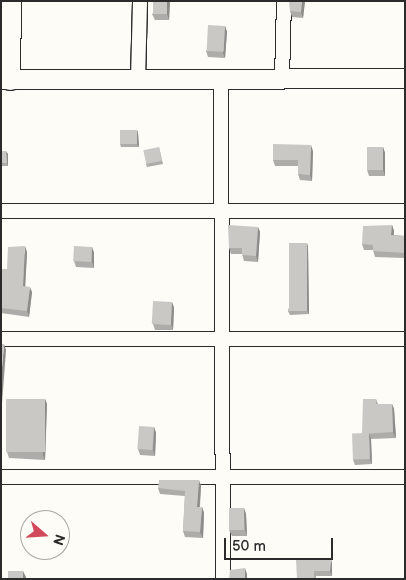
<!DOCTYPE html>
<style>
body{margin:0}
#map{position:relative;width:406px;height:580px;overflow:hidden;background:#fdfcf7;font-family:"Balsamiq Sans",sans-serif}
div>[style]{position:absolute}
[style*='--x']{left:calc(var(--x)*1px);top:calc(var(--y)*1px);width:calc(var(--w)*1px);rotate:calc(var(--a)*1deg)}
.roads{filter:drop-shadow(1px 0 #2b2b2b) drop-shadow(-1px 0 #2b2b2b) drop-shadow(0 1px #2b2b2b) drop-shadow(0 -1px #2b2b2b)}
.street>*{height:14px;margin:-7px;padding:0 7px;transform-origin:7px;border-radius:7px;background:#fdfcf7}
.secondary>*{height:19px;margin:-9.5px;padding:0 9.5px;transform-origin:9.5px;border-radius:9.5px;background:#fdfcf7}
.wall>*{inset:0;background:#adaca9}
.shaded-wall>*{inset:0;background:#8d8c89}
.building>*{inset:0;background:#c9c8c4;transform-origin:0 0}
span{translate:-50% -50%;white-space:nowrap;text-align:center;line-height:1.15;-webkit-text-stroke:5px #fdfcf7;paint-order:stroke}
.frame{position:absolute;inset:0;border:2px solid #2b2b2b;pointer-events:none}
.north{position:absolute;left:20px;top:510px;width:50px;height:50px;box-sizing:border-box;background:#fdfcf7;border:1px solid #a9a8a5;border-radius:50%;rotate:109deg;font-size:14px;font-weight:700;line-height:20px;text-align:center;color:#2b2b2b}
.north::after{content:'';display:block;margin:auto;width:18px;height:22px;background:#d1495b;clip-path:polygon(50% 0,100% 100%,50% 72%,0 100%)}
.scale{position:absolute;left:224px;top:538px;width:109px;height:22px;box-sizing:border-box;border:2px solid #2b2b2b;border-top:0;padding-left:6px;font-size:15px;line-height:18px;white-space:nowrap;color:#2b2b2b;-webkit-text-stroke:4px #fdfcf7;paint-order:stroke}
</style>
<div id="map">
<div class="roads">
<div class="street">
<i style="--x:282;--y:78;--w:77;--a:-88.5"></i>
<i style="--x:138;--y:79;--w:78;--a:-88.5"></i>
<i style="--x:221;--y:79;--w:500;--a:89.77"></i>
<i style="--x:1;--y:211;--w:404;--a:0"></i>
<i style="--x:1;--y:339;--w:404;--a:0"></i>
<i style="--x:1;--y:477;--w:404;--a:0"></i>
</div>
<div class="secondary">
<i style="--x:1;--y:79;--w:404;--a:-0.1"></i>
<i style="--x:10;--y:80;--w:79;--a:-89.3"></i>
</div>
</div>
<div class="wall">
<i style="clip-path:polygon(170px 1px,169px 20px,155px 20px,152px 14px)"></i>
<i style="clip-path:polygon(305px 1px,303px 18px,292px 17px,290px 11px)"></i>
<i style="clip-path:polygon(225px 26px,227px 32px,225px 58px,208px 57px,206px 51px)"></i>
<i style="clip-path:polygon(137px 130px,138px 133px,139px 147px,121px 147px,120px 144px)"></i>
<i style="clip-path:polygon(159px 147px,163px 164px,147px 167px,146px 164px)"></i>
<i style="clip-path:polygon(383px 147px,385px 153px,385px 176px,369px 176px,367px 170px)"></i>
<i style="clip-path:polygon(1px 151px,8px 154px,8px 166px,1px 166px)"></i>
<i style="clip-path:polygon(313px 151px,312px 181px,300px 180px,298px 174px,298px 166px,275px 166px,273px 160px)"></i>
<i style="clip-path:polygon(392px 225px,394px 231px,394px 235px,405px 236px,405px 258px,375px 257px,373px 250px,364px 250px,362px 244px)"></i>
<i style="clip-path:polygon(258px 227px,260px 232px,258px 262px,244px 261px,242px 254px,231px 254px,229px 248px)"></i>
<i style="clip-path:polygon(307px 243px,308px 247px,309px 314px,290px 315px,288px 311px)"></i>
<i style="clip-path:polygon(92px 247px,94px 253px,94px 268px,76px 267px,74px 261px)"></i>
<i style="clip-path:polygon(27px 252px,25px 286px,32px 292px,29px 317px,1px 313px,1px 269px,7px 269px)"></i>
<i style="clip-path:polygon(172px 302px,174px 308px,173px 330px,155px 330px,153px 324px)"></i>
<i style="clip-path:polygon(45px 399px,47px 404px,45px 460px,9px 458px,7px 452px)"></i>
<i style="clip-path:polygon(376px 399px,378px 404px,392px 404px,394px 409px,396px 438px,371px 439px,372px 464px,355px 465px,353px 460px,362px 434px)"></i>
<i style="clip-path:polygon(154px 427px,156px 433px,155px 456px,140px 455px,138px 449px)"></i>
<i style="clip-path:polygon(201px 486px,200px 507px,202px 507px,204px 513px,203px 538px,185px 537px,183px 531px,185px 496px,160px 494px,158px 488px)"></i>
<i style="clip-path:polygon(244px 508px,246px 514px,247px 536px,232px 536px,229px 530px)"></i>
<i style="clip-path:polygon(332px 563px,332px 576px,316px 576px,316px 579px,297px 579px)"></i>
</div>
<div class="shaded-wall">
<i style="clip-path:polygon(167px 1px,170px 1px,169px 20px,167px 14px)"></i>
<i style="clip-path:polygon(302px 1px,305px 1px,303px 18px,301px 12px)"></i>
<i style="clip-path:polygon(225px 26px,227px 32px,225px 58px,223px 53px)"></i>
<i style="clip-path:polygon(137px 130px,138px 133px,139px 147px,137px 144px)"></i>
<i style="clip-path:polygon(311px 145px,313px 151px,312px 181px,310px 175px)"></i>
<i style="clip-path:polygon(383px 147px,385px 153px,385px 176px,383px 170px)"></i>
<i style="clip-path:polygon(6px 151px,8px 154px,8px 166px,7px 163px)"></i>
<i style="clip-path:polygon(392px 225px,394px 231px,393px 240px,391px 235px)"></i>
<i style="clip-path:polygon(258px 227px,260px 232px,258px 262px,256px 256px)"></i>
<i style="clip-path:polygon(307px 243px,308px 247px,309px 314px,307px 310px)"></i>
<i style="clip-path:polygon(25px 246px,27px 252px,25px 291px,23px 286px)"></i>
<i style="clip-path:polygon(92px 247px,94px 253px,94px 268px,92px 262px)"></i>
<i style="clip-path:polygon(30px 287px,32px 292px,29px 317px,27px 311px)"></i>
<i style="clip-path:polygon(172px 302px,174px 308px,173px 330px,171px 324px)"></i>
<i style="clip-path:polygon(4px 344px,6px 350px,2px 403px,1px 400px,1px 379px)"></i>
<i style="clip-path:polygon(45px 399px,47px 404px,45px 460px,43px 455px)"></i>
<i style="clip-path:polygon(392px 404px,394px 409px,396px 438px,393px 432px)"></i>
<i style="clip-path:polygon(154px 427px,156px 433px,155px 456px,153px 450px)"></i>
<i style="clip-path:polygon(369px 433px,371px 439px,372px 464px,370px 459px)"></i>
<i style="clip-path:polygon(199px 480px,201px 486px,199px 513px,197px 507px)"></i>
<i style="clip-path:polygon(202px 507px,204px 513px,203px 538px,200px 532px)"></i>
<i style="clip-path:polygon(244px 508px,246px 514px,247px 536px,245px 530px)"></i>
<i style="clip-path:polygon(331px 558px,332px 563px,332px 576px,330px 571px)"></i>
<i style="clip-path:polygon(245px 568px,247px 574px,247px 579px,245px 579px)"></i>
<i style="clip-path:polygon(23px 571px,26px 577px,26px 579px,23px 579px)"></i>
</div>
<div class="building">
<i style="left:153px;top:1px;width:14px;height:13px"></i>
<i style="clip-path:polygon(289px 1px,302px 1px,301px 12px,290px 11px)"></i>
<i style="left:208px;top:25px;width:17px;height:26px;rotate:3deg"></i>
<i style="left:137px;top:130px;width:14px;height:17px;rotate:90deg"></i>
<i style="clip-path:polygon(273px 144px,311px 145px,310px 175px,298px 174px,298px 160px,273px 160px)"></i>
<i style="left:159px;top:147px;width:14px;height:16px;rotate:78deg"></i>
<i style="left:367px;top:147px;width:16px;height:23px"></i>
<i style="clip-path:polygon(1px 151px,6px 151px,7px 163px,1px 163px)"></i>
<i style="clip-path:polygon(228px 225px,258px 227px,256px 256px,242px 255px,242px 248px,229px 248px)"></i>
<i style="clip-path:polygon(392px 225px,391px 235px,405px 236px,405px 253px,373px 251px,373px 245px,362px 244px,363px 226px)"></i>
<i style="left:289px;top:243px;width:18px;height:68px"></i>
<i style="clip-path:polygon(25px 246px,23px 286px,30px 287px,27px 311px,1px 308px,1px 269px,7px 269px,8px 247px)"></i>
<i style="left:74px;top:246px;width:18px;height:15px;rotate:3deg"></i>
<i style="left:153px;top:301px;width:19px;height:23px;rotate:3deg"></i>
<i style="clip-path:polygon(1px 344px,4px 344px,1px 379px)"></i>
<i style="left:6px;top:399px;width:39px;height:53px"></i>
<i style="clip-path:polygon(363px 399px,376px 399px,376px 404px,392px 404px,393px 432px,362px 434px)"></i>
<i style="left:139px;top:426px;width:15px;height:23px;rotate:4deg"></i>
<i style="left:369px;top:433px;width:26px;height:17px;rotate:88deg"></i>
<i style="clip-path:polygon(159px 480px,199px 480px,197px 507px,202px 507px,200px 532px,183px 531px,185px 491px,158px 488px)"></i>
<i style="left:229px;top:508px;width:15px;height:22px"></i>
<i style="clip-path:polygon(331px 558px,330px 571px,314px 571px,314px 579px,297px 579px,296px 560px)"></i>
<i style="clip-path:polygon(245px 568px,245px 579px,229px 579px,230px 570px)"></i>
<i style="left:8px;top:571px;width:15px;height:8px"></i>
</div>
<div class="frame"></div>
<div class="north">N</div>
<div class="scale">50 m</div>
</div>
